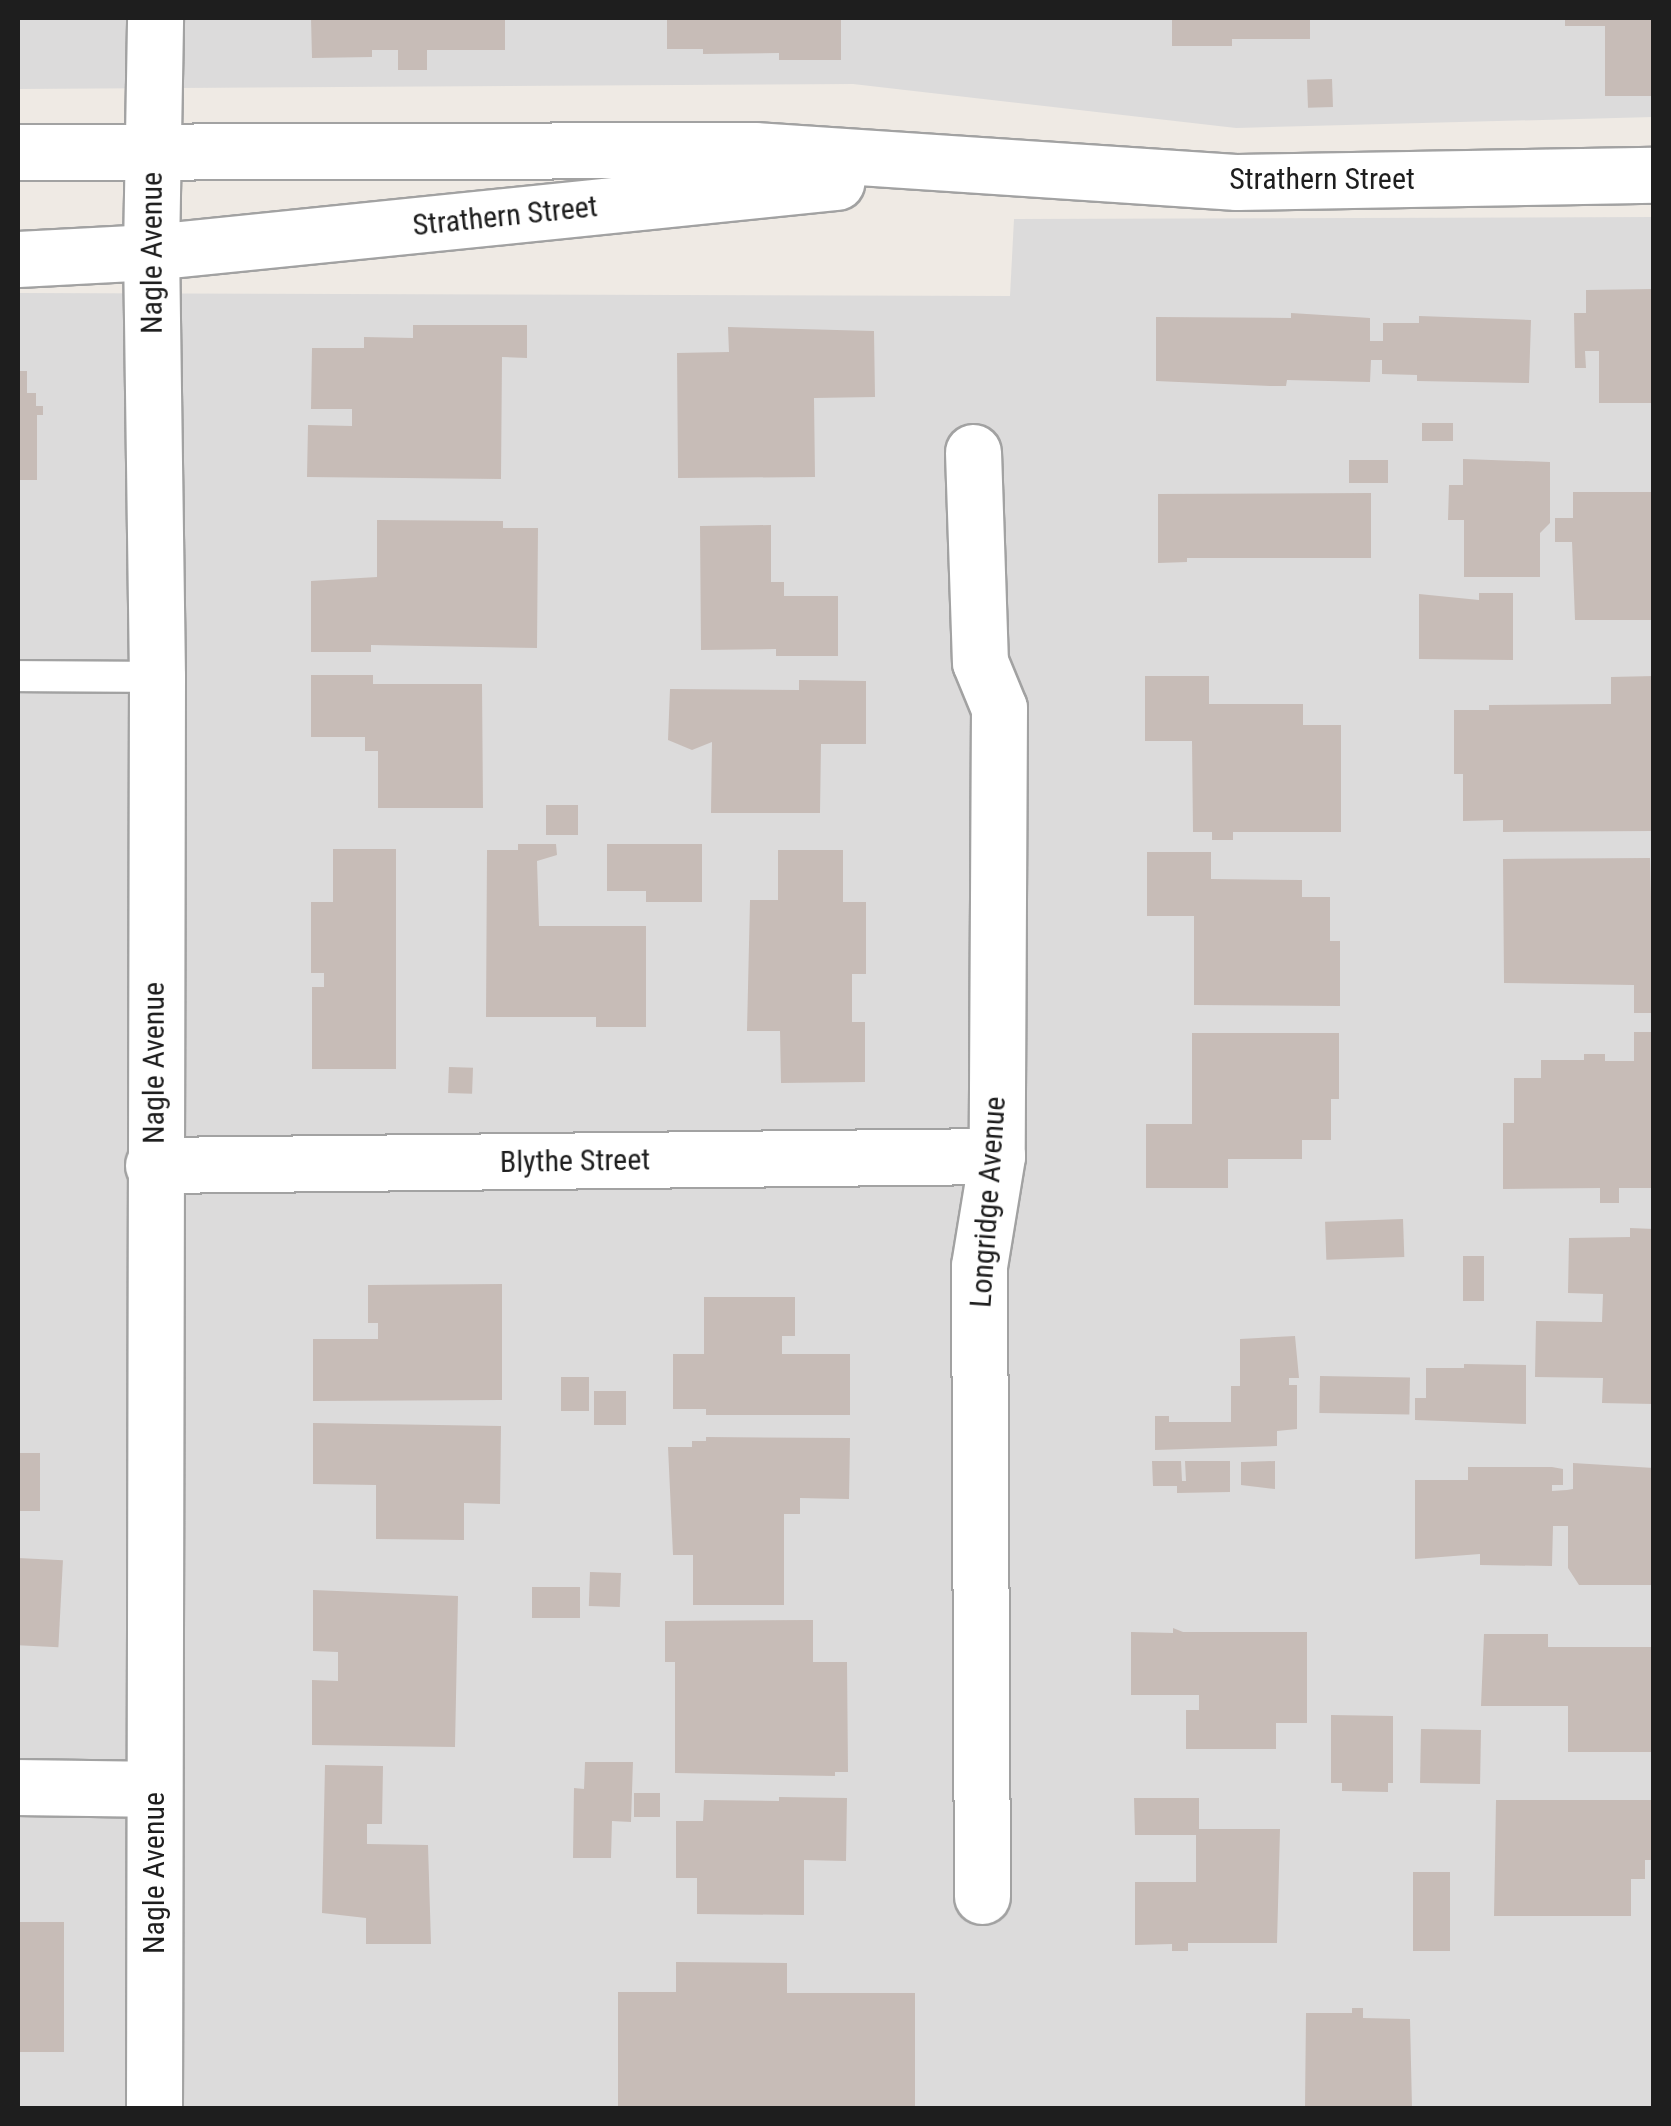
<!DOCTYPE html>
<style>
body{margin:0}
#map{position:relative;width:1671px;height:2126px;overflow:hidden;background:#efeae4;font-family:"Roboto Condensed",sans-serif}
div>[style]{position:absolute}
[style*='--x']{left:calc(var(--x)*1px);top:calc(var(--y)*1px);width:calc(var(--w)*1px);rotate:calc(var(--a)*1deg)}
.residential>*{inset:0;background:#dcdbdb}
.building>*{inset:0;background:#c7bcb7;transform-origin:0 0}
.roads{filter:drop-shadow(2px 0 #a2a2a2) drop-shadow(-2px 0 #a2a2a2) drop-shadow(0 2px #a2a2a2) drop-shadow(0 -2px #a2a2a2)}
.service>*{height:30px;margin:-15px;padding:0 15px;transform-origin:15px;border-radius:15px;background:#fff}
.minor>*{height:55px;margin:-27.5px;padding:0 27.5px;transform-origin:27.5px;border-radius:27.5px;background:#fff}
span{translate:-50% -50%;white-space:nowrap;text-align:center;line-height:1.15;-webkit-text-stroke:8px #fff;paint-order:stroke}
.street-label{font-size:30px;color:#1e1e1e}
.frame{position:absolute;inset:0;border:20px solid #1e1e1e;pointer-events:none}
</style>
<div id="map">
<div class="residential">
<i style="clip-path:polygon(18px 18px,1653px 18px,1653px 117px,1236px 128px,853px 84px,18px 89px)"></i>
<i style="clip-path:polygon(1653px 217px,1653px 2108px,18px 2108px,18px 293px,1010px 296px,1014px 219px)"></i>
</div>
<div class="building">
<i style="clip-path:polygon(311px 18px,505px 18px,505px 50px,427px 50px,427px 70px,398px 70px,398px 50px,372px 50px,372px 57px,312px 58px)"></i>
<i style="clip-path:polygon(667px 18px,841px 18px,841px 60px,779px 60px,779px 53px,703px 54px,703px 49px,667px 49px)"></i>
<i style="clip-path:polygon(1172px 18px,1310px 18px,1310px 39px,1232px 39px,1232px 46px,1172px 46px)"></i>
<i style="clip-path:polygon(1565px 18px,1654px 18px,1654px 96px,1605px 96px,1605px 26px,1565px 26px)"></i>
<i style="left:1332px;top:79px;width:28px;height:25px;rotate:88deg"></i>
<i style="clip-path:polygon(1654px 289px,1654px 403px,1599px 403px,1599px 351px,1585px 351px,1586px 368px,1575px 368px,1574px 313px,1586px 313px,1586px 290px)"></i>
<i style="clip-path:polygon(1291px 313px,1370px 318px,1370px 341px,1383px 341px,1383px 323px,1419px 323px,1419px 316px,1531px 320px,1529px 383px,1417px 381px,1417px 375px,1382px 374px,1382px 360px,1371px 360px,1370px 382px,1287px 380px,1286px 386px,1270px 386px,1156px 381px,1156px 317px,1291px 318px)"></i>
<i style="clip-path:polygon(413px 325px,527px 325px,527px 358px,502px 357px,501px 479px,307px 477px,308px 425px,352px 426px,352px 409px,311px 409px,312px 348px,364px 348px,364px 337px,413px 338px)"></i>
<i style="clip-path:polygon(728px 327px,874px 331px,875px 397px,814px 398px,815px 477px,678px 478px,677px 353px,729px 352px)"></i>
<i style="clip-path:polygon(18px 371px,27px 371px,27px 393px,36px 393px,36px 406px,43px 406px,43px 415px,37px 415px,37px 480px,18px 480px)"></i>
<i style="left:1422px;top:423px;width:31px;height:18px"></i>
<i style="clip-path:polygon(1463px 459px,1550px 462px,1550px 523px,1540px 533px,1540px 577px,1464px 577px,1464px 520px,1448px 520px,1449px 485px,1463px 485px)"></i>
<i style="left:1349px;top:460px;width:39px;height:23px"></i>
<i style="clip-path:polygon(1573px 492px,1654px 492px,1654px 620px,1575px 620px,1572px 542px,1555px 542px,1555px 518px,1573px 518px)"></i>
<i style="clip-path:polygon(1371px 493px,1371px 558px,1187px 558px,1187px 562px,1158px 563px,1158px 494px)"></i>
<i style="clip-path:polygon(377px 520px,503px 521px,503px 528px,538px 528px,537px 648px,371px 645px,371px 652px,311px 652px,311px 581px,377px 577px)"></i>
<i style="clip-path:polygon(771px 525px,771px 582px,784px 582px,784px 596px,838px 596px,838px 656px,776px 656px,776px 649px,701px 650px,700px 526px)"></i>
<i style="clip-path:polygon(1479px 593px,1513px 593px,1513px 660px,1419px 659px,1419px 594px,1479px 600px)"></i>
<i style="clip-path:polygon(311px 675px,373px 675px,373px 684px,482px 684px,483px 808px,378px 808px,378px 751px,365px 751px,365px 737px,311px 737px)"></i>
<i style="clip-path:polygon(1145px 676px,1209px 676px,1209px 704px,1303px 704px,1303px 725px,1341px 725px,1341px 832px,1233px 832px,1233px 840px,1212px 840px,1212px 832px,1193px 832px,1192px 741px,1145px 741px)"></i>
<i style="clip-path:polygon(1654px 676px,1652px 831px,1503px 832px,1503px 820px,1463px 821px,1463px 774px,1454px 774px,1454px 710px,1489px 710px,1489px 705px,1611px 704px,1611px 677px)"></i>
<i style="clip-path:polygon(799px 680px,866px 681px,866px 744px,821px 744px,820px 813px,711px 813px,712px 742px,692px 750px,668px 740px,670px 689px,799px 690px)"></i>
<i style="left:546px;top:805px;width:32px;height:30px"></i>
<i style="clip-path:polygon(518px 844px,556px 844px,557px 855px,537px 861px,539px 926px,646px 926px,646px 1027px,596px 1027px,596px 1017px,486px 1017px,487px 850px,518px 850px)"></i>
<i style="clip-path:polygon(607px 844px,702px 844px,702px 902px,646px 902px,646px 891px,607px 891px)"></i>
<i style="clip-path:polygon(333px 849px,396px 849px,396px 1069px,312px 1069px,312px 987px,324px 987px,324px 973px,311px 973px,311px 902px,333px 902px)"></i>
<i style="clip-path:polygon(778px 850px,843px 850px,843px 902px,866px 902px,866px 974px,852px 974px,852px 1022px,865px 1022px,865px 1082px,781px 1083px,780px 1031px,747px 1031px,750px 900px,778px 900px)"></i>
<i style="clip-path:polygon(1147px 852px,1211px 852px,1211px 879px,1302px 880px,1302px 897px,1330px 897px,1330px 941px,1340px 941px,1340px 1006px,1194px 1005px,1194px 916px,1147px 916px)"></i>
<i style="clip-path:polygon(1650px 858px,1654px 1013px,1634px 1013px,1634px 985px,1504px 983px,1503px 859px)"></i>
<i style="clip-path:polygon(1634px 1032px,1654px 1032px,1652px 1188px,1619px 1188px,1619px 1203px,1600px 1203px,1600px 1188px,1503px 1189px,1503px 1123px,1514px 1123px,1514px 1078px,1541px 1078px,1541px 1060px,1584px 1060px,1584px 1054px,1605px 1054px,1605px 1061px,1634px 1061px)"></i>
<i style="clip-path:polygon(1192px 1033px,1339px 1033px,1339px 1099px,1331px 1099px,1331px 1140px,1302px 1140px,1302px 1159px,1228px 1159px,1228px 1188px,1146px 1188px,1146px 1124px,1192px 1124px)"></i>
<i style="left:449px;top:1067px;width:24px;height:26px;rotate:2deg"></i>
<i style="left:1403px;top:1219px;width:38px;height:78px;rotate:88deg"></i>
<i style="clip-path:polygon(1630px 1228px,1654px 1229px,1654px 1404px,1602px 1403px,1603px 1378px,1535px 1377px,1536px 1321px,1602px 1322px,1603px 1294px,1568px 1293px,1569px 1238px,1630px 1237px)"></i>
<i style="left:1484px;top:1256px;width:45px;height:21px;rotate:90deg"></i>
<i style="clip-path:polygon(502px 1284px,502px 1400px,313px 1401px,313px 1339px,378px 1339px,378px 1323px,368px 1323px,368px 1285px)"></i>
<i style="clip-path:polygon(704px 1297px,795px 1297px,795px 1336px,782px 1336px,782px 1354px,850px 1354px,850px 1415px,706px 1415px,706px 1409px,673px 1409px,673px 1354px,704px 1354px)"></i>
<i style="clip-path:polygon(1295px 1336px,1299px 1378px,1289px 1378px,1289px 1385px,1297px 1385px,1297px 1429px,1277px 1431px,1277px 1446px,1155px 1450px,1155px 1416px,1169px 1416px,1169px 1422px,1231px 1422px,1231px 1386px,1240px 1386px,1240px 1339px)"></i>
<i style="clip-path:polygon(1464px 1364px,1526px 1365px,1526px 1424px,1415px 1420px,1415px 1398px,1426px 1398px,1426px 1368px,1464px 1368px)"></i>
<i style="left:1320px;top:1376px;width:90px;height:37px;rotate:1deg"></i>
<i style="left:561px;top:1377px;width:28px;height:34px"></i>
<i style="left:594px;top:1391px;width:32px;height:34px"></i>
<i style="clip-path:polygon(313px 1423px,501px 1426px,500px 1504px,464px 1503px,464px 1540px,376px 1539px,376px 1485px,313px 1484px)"></i>
<i style="clip-path:polygon(706px 1437px,850px 1438px,849px 1499px,800px 1498px,800px 1514px,784px 1514px,784px 1605px,693px 1605px,693px 1555px,673px 1555px,668px 1447px,692px 1447px,692px 1441px,706px 1441px)"></i>
<i style="left:18px;top:1453px;width:22px;height:58px"></i>
<i style="clip-path:polygon(1152px 1461px,1181px 1461px,1182px 1481px,1186px 1481px,1185px 1461px,1230px 1461px,1230px 1492px,1177px 1493px,1177px 1486px,1153px 1486px)"></i>
<i style="clip-path:polygon(1275px 1461px,1275px 1489px,1241px 1485px,1241px 1462px)"></i>
<i style="clip-path:polygon(1573px 1463px,1654px 1468px,1654px 1585px,1579px 1585px,1568px 1568px,1568px 1526px,1553px 1526px,1552px 1566px,1480px 1565px,1480px 1554px,1415px 1559px,1415px 1480px,1468px 1480px,1468px 1467px,1552px 1467px,1563px 1469px,1563px 1485px,1552px 1485px,1552px 1491px,1567px 1490px,1573px 1489px)"></i>
<i style="left:18px;top:1558px;width:45px;height:87px;rotate:3deg"></i>
<i style="left:590px;top:1572px;width:31px;height:34px;rotate:2deg"></i>
<i style="left:532px;top:1587px;width:48px;height:31px"></i>
<i style="clip-path:polygon(313px 1590px,458px 1596px,455px 1747px,312px 1745px,312px 1680px,338px 1681px,338px 1652px,313px 1651px)"></i>
<i style="clip-path:polygon(813px 1620px,813px 1662px,847px 1662px,848px 1772px,835px 1772px,835px 1776px,675px 1773px,675px 1662px,665px 1662px,665px 1621px)"></i>
<i style="clip-path:polygon(1173px 1628px,1183px 1632px,1307px 1632px,1307px 1723px,1276px 1723px,1276px 1749px,1186px 1749px,1186px 1710px,1199px 1710px,1199px 1695px,1131px 1695px,1131px 1632px,1173px 1633px)"></i>
<i style="clip-path:polygon(1484px 1634px,1548px 1634px,1548px 1647px,1654px 1647px,1654px 1752px,1568px 1752px,1568px 1706px,1481px 1706px)"></i>
<i style="clip-path:polygon(1331px 1715px,1393px 1716px,1393px 1783px,1388px 1783px,1388px 1792px,1342px 1791px,1342px 1783px,1331px 1783px)"></i>
<i style="left:1421px;top:1729px;width:60px;height:54px;rotate:1deg"></i>
<i style="clip-path:polygon(585px 1762px,633px 1762px,631px 1822px,612px 1821px,611px 1858px,573px 1858px,574px 1788px,584px 1789px)"></i>
<i style="clip-path:polygon(325px 1765px,383px 1766px,382px 1824px,367px 1824px,367px 1844px,428px 1845px,431px 1944px,366px 1944px,366px 1918px,322px 1913px)"></i>
<i style="left:634px;top:1793px;width:26px;height:24px"></i>
<i style="clip-path:polygon(779px 1797px,847px 1798px,846px 1861px,804px 1860px,804px 1915px,697px 1914px,697px 1878px,676px 1878px,676px 1821px,703px 1821px,704px 1800px,779px 1801px)"></i>
<i style="clip-path:polygon(1134px 1798px,1199px 1798px,1199px 1829px,1280px 1829px,1277px 1943px,1188px 1943px,1188px 1951px,1172px 1951px,1172px 1944px,1135px 1945px,1135px 1882px,1196px 1882px,1196px 1835px,1135px 1835px)"></i>
<i style="clip-path:polygon(1496px 1800px,1654px 1800px,1654px 1860px,1645px 1860px,1645px 1879px,1631px 1879px,1631px 1916px,1494px 1916px)"></i>
<i style="left:1413px;top:1872px;width:37px;height:79px"></i>
<i style="left:18px;top:1922px;width:46px;height:130px"></i>
<i style="clip-path:polygon(676px 1962px,787px 1963px,787px 1993px,915px 1993px,915px 2108px,618px 2108px,618px 1992px,676px 1992px)"></i>
<i style="clip-path:polygon(1352px 2008px,1363px 2008px,1363px 2018px,1410px 2019px,1412px 2108px,1305px 2108px,1306px 2013px,1352px 2013px)"></i>
</div>
<div class="roads">
<div class="service">
<i style="--x:18;--y:676;--w:139;--a:0.4"></i>
</div>
<div class="minor">
<i style="--x:18;--y:152;--w:736;--a:-0.16"></i>
<i style="--x:754;--y:150;--w:484;--a:3.8"></i>
<i style="--x:1237;--y:182;--w:417;--a:-1"></i>
<i style="--x:18;--y:259;--w:133;--a:-3"></i>
<i style="--x:151;--y:252;--w:689;--a:-5.83"></i>
<i style="--x:973;--y:452;--w:210;--a:88.1"></i>
<i style="--x:980;--y:662;--w:50;--a:67.6"></i>
<i style="--x:999;--y:708;--w:448;--a:90.3"></i>
<i style="--x:997;--y:1156;--w:111;--a:99.3"></i>
<i style="--x:979;--y:1266;--w:630;--a:89.73"></i>
<i style="--x:153;--y:1165;--w:844;--a:-0.61"></i>
<i style="--x:18;--y:1787;--w:136;--a:0.8"></i>
<i style="--x:154;--y:2108;--w:1431;--a:-89.88"></i>
<i style="--x:157;--y:677;--w:425;--a:-90.8"></i>
<i style="--x:151;--y:252;--w:234;--a:-89"></i>
</div>
</div>
<div class="street-label">
<span style="left:1322px;top:179px">Strathern Street</span>
<span style="left:505px;top:216px;rotate:-6deg">Strathern Street</span>
<span style="left:152px;top:253px;rotate:-90deg">Nagle Avenue</span>
<span style="left:154px;top:1063px;rotate:-90deg">Nagle Avenue</span>
<span style="left:575px;top:1161px;rotate:-1deg">Blythe Street</span>
<span style="left:988px;top:1202px;rotate:-86deg">Longridge Avenue</span>
<span style="left:154px;top:1873px;rotate:-90deg">Nagle Avenue</span>
</div>
<div class="frame"></div>
</div>
